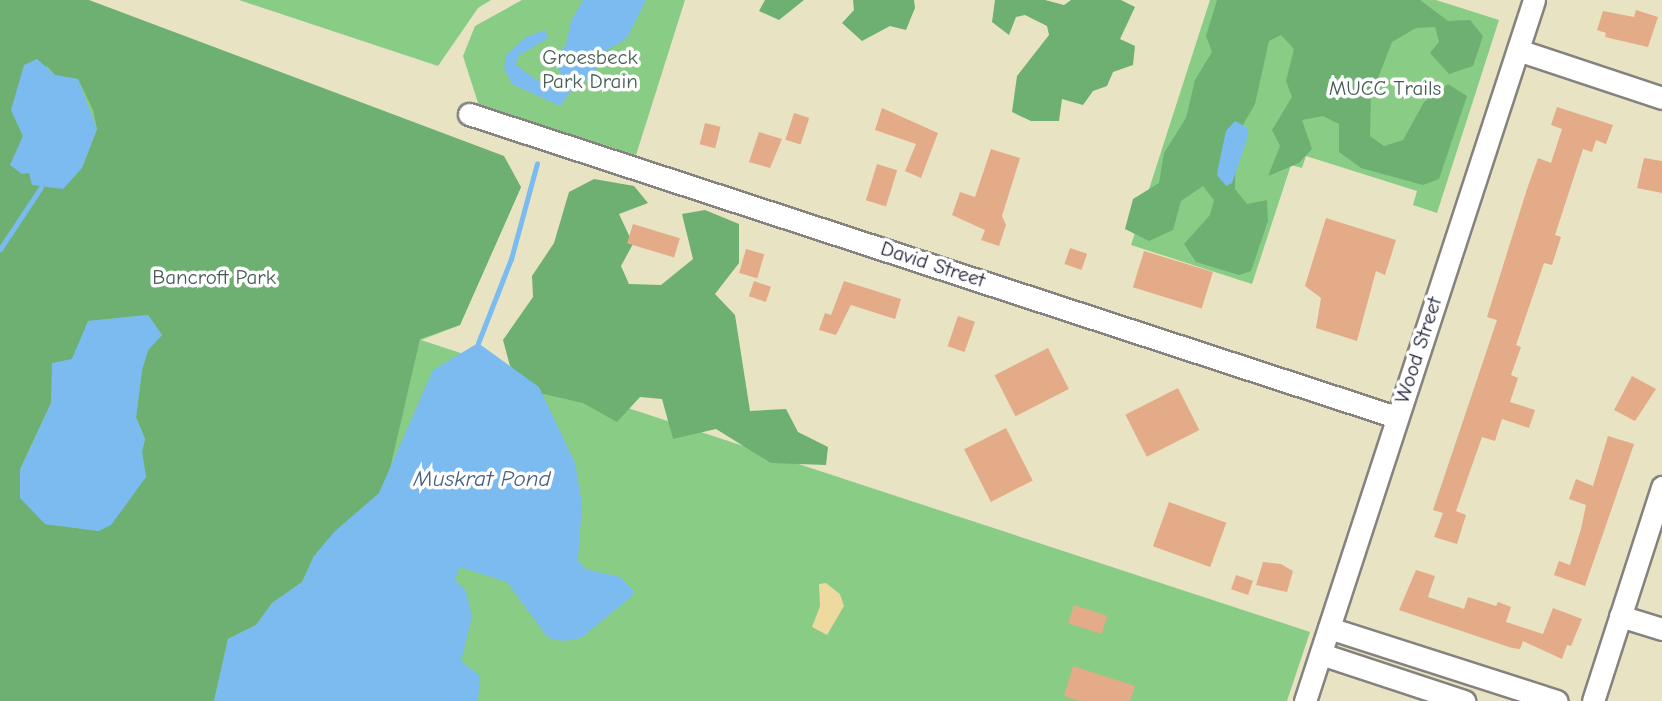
<!DOCTYPE html>
<style>
body{margin:0}
#map{position:relative;width:1662px;height:701px;overflow:hidden;background:#e8e3c3;font-family:"Comic Neue",sans-serif}
div>[style]{position:absolute}
[style*='--x']{left:calc(var(--x)*1px);top:calc(var(--y)*1px);width:calc(var(--w)*1px);rotate:calc(var(--a)*1deg)}
.green>*{inset:0;background:#89cc85}
.forest>*{inset:0;background:#6eb072}
.sand>*{inset:0;background:#eeda9e}
.water>*{inset:0;background:#7bbbef}
.stream>*{height:5px;margin:-2.5px;padding:0 2.5px;transform-origin:2.5px;border-radius:2.5px;background:#7bbbef}
.building>*{inset:0;background:#e4ab88;transform-origin:0 0}
.roads{filter:drop-shadow(2px 0 #85827f) drop-shadow(-2px 0 #85827f) drop-shadow(0 2px #85827f) drop-shadow(0 -2px #85827f)}
.minor>*{height:21px;margin:-10.5px;padding:0 10.5px;transform-origin:10.5px;border-radius:10.5px;background:#fff}
span{translate:-50% -50%;white-space:nowrap;text-align:center;line-height:1.15;-webkit-text-stroke:7px #fff;paint-order:stroke}
.park-label{font-size:21px;color:#465e55}
.street-label{font-size:21px;color:#22223b}
.water-label{font-size:23px;color:#465f83;font-style:italic}
</style>
<div id="map">
<div class="green">
<i style="clip-path:polygon(0 0,521px 187px,460px 325px,421px 340px,1310px 632px,1287px 701px,0 701px)"></i>
<i style="clip-path:polygon(239px 0,491px 0,478px 8px,438px 66px)"></i>
<i style="clip-path:polygon(522px 0,685px 0,636px 155px,479px 106px,463px 56px,475px 26px)"></i>
<i style="clip-path:polygon(1210px 0,1436px 0,1499px 20px,1437px 213px,1413px 205px,1417px 191px,1306px 156px,1302px 168px,1291px 165px,1252px 284px,1131px 245px)"></i>
</div>
<div class="forest">
<i style="clip-path:polygon(evenodd,0 0,89px 0,504px 156px,521px 187px,460px 325px,420px 339px,374px 538px,314px 556px,302px 582px,272px 603px,256px 625px,228px 639px,214px 701px,0 701px,0 0,47px 66px,55px 75px,78px 79px,93px 110px,97px 129px,82px 168px,29px 172px,11px 165px,23px 136px,11px 110px,47px 66px,0 0,148px 315px,162px 335px,148px 350px,142px 370px,136px 417px,145px 439px,142px 452px,146px 477px,99px 531px,45px 524px,20px 469px,51px 403px,61px 364px,72px 359px,89px 321px,148px 315px)"></i>
<i style="clip-path:polygon(765px 0,804px 0,779px 20px,759px 11px)"></i>
<i style="clip-path:polygon(853px 0,914px 0,915px 8px,906px 30px,890px 26px,862px 41px,842px 23px,854px 10px)"></i>
<i style="clip-path:polygon(995px 0,1045px 0,1064px 5px,1071px 0,1121px 0,1135px 7px,1120px 39px,1135px 46px,1133px 65px,1113px 72px,1107px 86px,1093px 91px,1083px 105px,1062px 99px,1059px 121px,1031px 121px,1012px 112px,1017px 76px,1049px 35px,1047px 26px,1025px 15px,1016px 17px,1009px 35px,992px 22px)"></i>
<i style="clip-path:polygon(1217px 0,1420px 0,1448px 21px,1470px 20px,1483px 36px,1473px 66px,1449px 74px,1430px 53px,1439px 42px,1435px 27px,1416px 28px,1392px 42px,1371px 96px,1370px 136px,1384px 146px,1403px 140px,1424px 102px,1448px 84px,1467px 96px,1439px 179px,1423px 185px,1361px 168px,1339px 152px,1339px 124px,1323px 116px,1302px 120px,1312px 149px,1299px 163px,1268px 176px,1280px 146px,1272px 130px,1292px 97px,1286px 81px,1294px 49px,1281px 35px,1269px 41px,1255px 104px,1236px 137px,1235px 189px,1247px 204px,1267px 200px,1268px 221px,1251px 271px,1239px 275px,1196px 262px,1184px 244px,1210px 215px,1214px 200px,1203px 186px,1181px 201px,1173px 230px,1149px 241px,1125px 229px,1133px 199px,1159px 183px,1164px 153px,1186px 118px,1195px 80px,1212px 52px,1206px 36px)"></i>
<i style="clip-path:polygon(594px 179px,634px 186px,648px 203px,619px 214px,633px 244px,621px 266px,629px 284px,661px 285px,693px 259px,682px 214px,705px 210px,739px 224px,739px 263px,715px 294px,735px 315px,750px 411px,786px 409px,798px 432px,828px 447px,826px 465px,771px 463px,716px 429px,673px 439px,662px 399px,640px 397px,617px 422px,583px 403px,535px 392px,510px 366px,503px 340px,533px 297px,532px 276px,554px 243px,569px 192px)"></i>
</div>
<div class="sand">
<i style="clip-path:polygon(826px 583px,840px 594px,844px 606px,827px 635px,812px 627px,820px 606px,819px 584px)"></i>
</div>
<div class="water">
<i style="clip-path:polygon(583px 0,646px 0,627px 38px,604px 52px,597px 69px,586px 81px,577px 83px,560px 106px,512px 84px,504px 69px,506px 55px,526px 37px,545px 30px,548px 38px,518px 56px,516px 65px,538px 81px,555px 84px,561px 74px,555px 63px,556px 55px,566px 45px,571px 21px)"></i>
<i style="clip-path:polygon(37px 59px,55px 75px,78px 79px,97px 129px,82px 168px,63px 189px,32px 185px,29px 173px,22px 174px,10px 165px,23px 136px,11px 110px,24px 65px)"></i>
<i style="clip-path:polygon(1235px 121px,1248px 128px,1247px 139px,1232px 183px,1226px 186px,1217px 175px,1218px 168px,1226px 131px)"></i>
<i style="clip-path:polygon(148px 315px,162px 335px,148px 350px,142px 370px,136px 417px,145px 439px,142px 452px,146px 477px,111px 525px,99px 531px,45px 524px,20px 498px,20px 470px,51px 403px,52px 363px,72px 359px,88px 321px)"></i>
<i style="clip-path:polygon(478px 343px,539px 387px,575px 463px,582px 504px,578px 560px,585px 569px,620px 577px,634px 591px,632px 596px,581px 638px,564px 641px,549px 638px,542px 630px,507px 582px,460px 567px,455px 579px,466px 591px,472px 617px,461px 661px,480px 676px,478px 701px,214px 701px,228px 639px,256px 625px,272px 603px,302px 582px,314px 556px,334px 532px,379px 493px,433px 370px)"></i>
</div>
<div class="stream">
<i style="--x:0;--y:249;--w:74;--a:-56.5"></i>
<i style="--x:478;--y:343;--w:90;--a:-68.6"></i>
<i style="--x:511;--y:259;--w:99;--a:-74.8"></i>
</div>
<div class="building">
<i style="clip-path:polygon(1636px 10px,1658px 17px,1648px 47px,1605px 37px,1606px 33px,1597px 30px,1603px 11px,1634px 17px)"></i>
<i style="clip-path:polygon(1557px 107px,1613px 125px,1606px 144px,1596px 140px,1592px 152px,1583px 149px,1555px 235px,1561px 237px,1552px 265px,1544px 263px,1516px 345px,1521px 347px,1511px 375px,1518px 378px,1510px 402px,1535px 410px,1529px 428px,1502px 419px,1495px 441px,1482px 437px,1456px 511px,1466px 515px,1457px 544px,1434px 537px,1443px 513px,1433px 510px,1497px 320px,1487px 317px,1527px 189px,1538px 158px,1551px 163px,1562px 129px,1551px 125px)"></i>
<i style="clip-path:polygon(882px 108px,938px 133px,921px 178px,905px 171px,916px 144px,875px 130px)"></i>
<i style="left:794px;top:113px;width:16px;height:28px;rotate:18deg"></i>
<i style="left:705px;top:123px;width:16px;height:22px;rotate:14deg"></i>
<i style="clip-path:polygon(759px 132px,782px 139px,770px 168px,749px 162px)"></i>
<i style="clip-path:polygon(991px 149px,1020px 158px,1002px 216px,1006px 225px,999px 246px,981px 240px,985px 230px,952px 215px,960px 192px,975px 197px)"></i>
<i style="clip-path:polygon(1644px 158px,1662px 161px,1662px 193px,1637px 188px)"></i>
<i style="left:877px;top:164px;width:21px;height:38px;rotate:17deg"></i>
<i style="clip-path:polygon(1326px 218px,1396px 240px,1385px 275px,1376px 271px,1357px 341px,1316px 328px,1321px 298px,1305px 286px)"></i>
<i style="left:633px;top:224px;width:49px;height:20px;rotate:17deg"></i>
<i style="left:1070px;top:248px;width:18px;height:17px;rotate:19deg"></i>
<i style="left:746px;top:249px;width:19px;height:25px;rotate:16deg"></i>
<i style="left:1144px;top:251px;width:72px;height:38px;rotate:17deg"></i>
<i style="left:754px;top:281px;width:18px;height:16px;rotate:19deg"></i>
<i style="clip-path:polygon(844px 281px,901px 299px,895px 319px,851px 305px,836px 335px,819px 330px,825px 313px,831px 315px)"></i>
<i style="left:958px;top:316px;width:18px;height:32px;rotate:19deg"></i>
<i style="left:1048px;top:348px;width:46px;height:60px;rotate:63deg"></i>
<i style="clip-path:polygon(1632px 376px,1656px 389px,1635px 421px,1614px 410px)"></i>
<i style="left:1178px;top:388px;width:47px;height:59px;rotate:63deg"></i>
<i style="left:1006px;top:428px;width:59px;height:47px;rotate:63deg"></i>
<i style="clip-path:polygon(1608px 436px,1634px 444px,1585px 586px,1554px 575px,1559px 561px,1570px 565px,1581px 529px,1586px 505px,1569px 499px,1576px 479px,1593px 486px)"></i>
<i style="left:1169px;top:502px;width:61px;height:47px;rotate:20deg"></i>
<i style="clip-path:polygon(1263px 562px,1281px 564px,1293px 571px,1287px 592px,1256px 585px)"></i>
<i style="clip-path:polygon(1416px 570px,1435px 576px,1428px 597px,1464px 609px,1468px 597px,1496px 606px,1498px 602px,1511px 607px,1506px 622px,1543px 634px,1553px 608px,1582px 619px,1571px 646px,1567px 645px,1562px 659px,1523px 641px,1520px 649px,1512px 648px,1399px 610px)"></i>
<i style="left:1236px;top:575px;width:18px;height:15px;rotate:19deg"></i>
<i style="left:1074px;top:605px;width:35px;height:19px;rotate:18deg"></i>
<i style="clip-path:polygon(1073px 666px,1135px 686px,1130px 701px,1080px 701px,1064px 696px)"></i>
</div>
<div class="roads">
<div class="minor">
<i style="--x:1518;--y:50;--w:152;--a:18.4"></i>
<i style="--x:469;--y:114;--w:975;--a:18.1"></i>
<i style="--x:1620;--y:616;--w:44;--a:17.2"></i>
<i style="--x:1329;--y:628;--w:239;--a:17.8"></i>
<i style="--x:1321;--y:654;--w:151;--a:18.2"></i>
<i style="--x:1305;--y:701;--w:737;--a:-71.91"></i>
<i style="--x:1593;--y:701;--w:225;--a:-72.1"></i>
</div>
</div>
<div class="park-label">
<span style="left:590px;top:69px">Groesbeck<br>Park Drain</span>
<span style="left:1385px;top:88px">MUCC Trails</span>
<span style="left:214px;top:277px">Bancroft Park</span>
</div>
<div class="street-label">
<span style="left:933px;top:264px;rotate:18deg">David Street</span>
<span style="left:1418px;top:350px;rotate:-72deg">Wood Street</span>
</div>
<div class="water-label">
<span style="left:482px;top:479px">Muskrat Pond</span>
</div>
</div>
